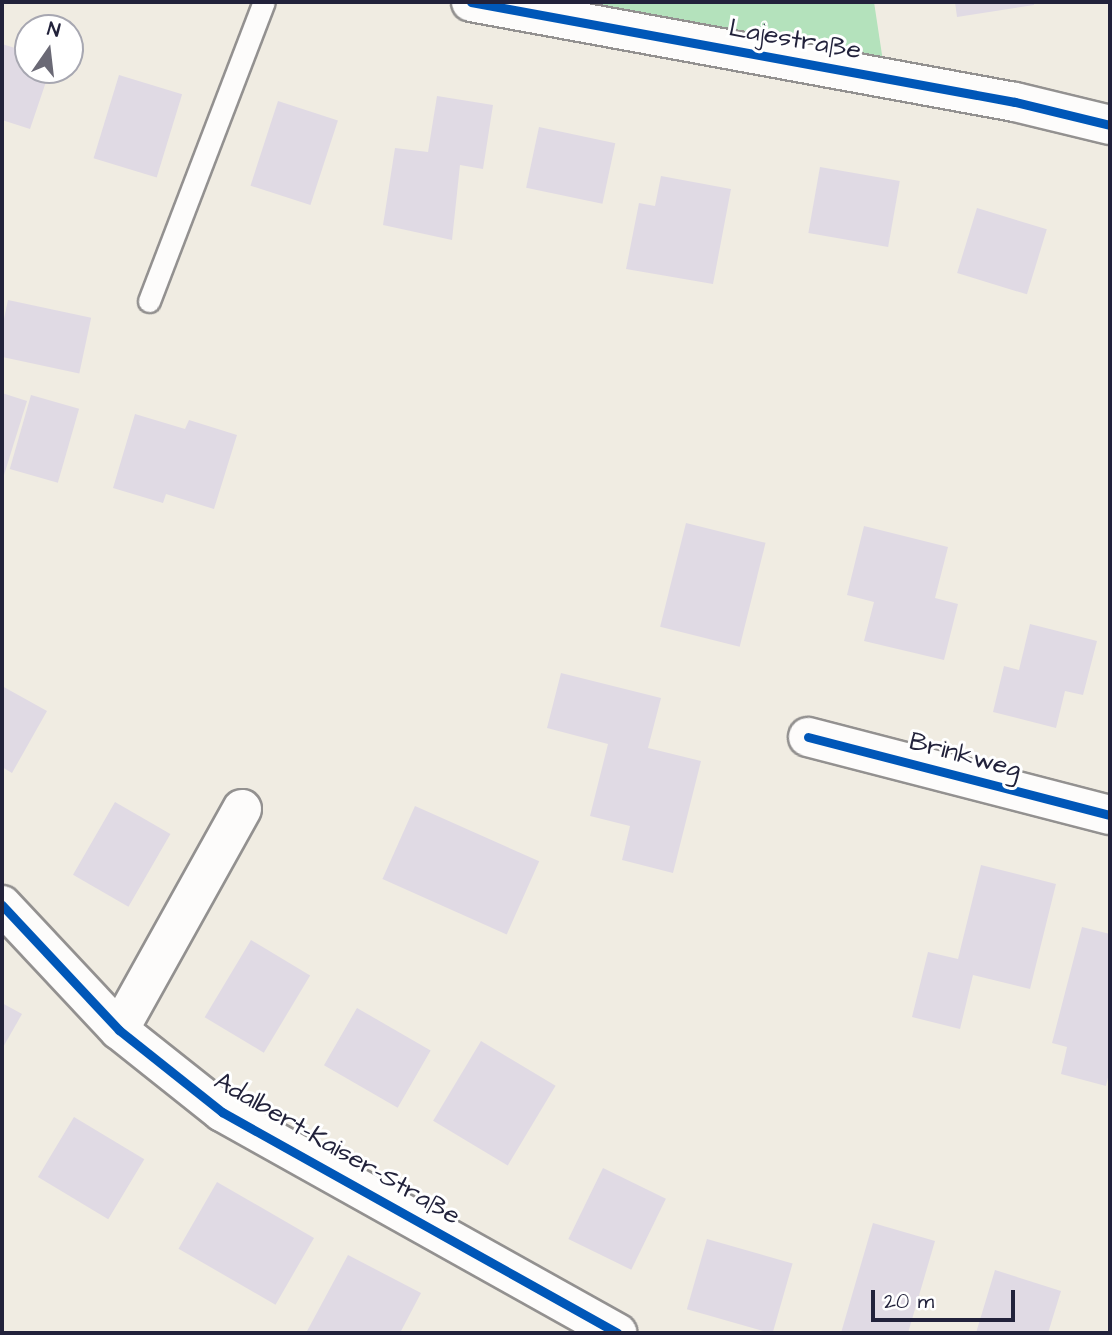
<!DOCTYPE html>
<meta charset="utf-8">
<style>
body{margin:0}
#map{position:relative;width:1112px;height:1335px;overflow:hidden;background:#f0ece2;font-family:"Architects Daughter",sans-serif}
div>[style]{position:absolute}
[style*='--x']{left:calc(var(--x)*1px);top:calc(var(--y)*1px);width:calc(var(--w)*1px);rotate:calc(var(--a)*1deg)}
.green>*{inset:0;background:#b4e2bc}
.building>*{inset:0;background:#e0dae4;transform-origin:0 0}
.roads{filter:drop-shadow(2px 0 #939190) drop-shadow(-2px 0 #939190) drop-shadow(0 2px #939190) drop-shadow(0 -2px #939190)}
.lane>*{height:21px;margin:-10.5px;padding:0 10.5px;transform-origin:10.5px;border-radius:10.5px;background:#fdfcfb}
.street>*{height:38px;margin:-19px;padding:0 19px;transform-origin:19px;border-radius:19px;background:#fdfcfb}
.cycleway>*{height:9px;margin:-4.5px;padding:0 4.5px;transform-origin:4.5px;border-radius:4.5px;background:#0057b8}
span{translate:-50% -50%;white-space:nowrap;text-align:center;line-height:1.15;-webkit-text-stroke:6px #fff;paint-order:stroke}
.street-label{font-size:26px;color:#22223b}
.frame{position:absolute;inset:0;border:4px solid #22223b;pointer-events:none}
.north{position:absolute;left:14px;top:14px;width:70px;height:70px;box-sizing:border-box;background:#fff;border:2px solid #a7a7b1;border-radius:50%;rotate:14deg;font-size:19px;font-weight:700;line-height:28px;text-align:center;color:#22223b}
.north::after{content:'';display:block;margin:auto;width:24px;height:32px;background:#6a6975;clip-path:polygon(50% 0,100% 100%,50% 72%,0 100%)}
.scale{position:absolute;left:871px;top:1290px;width:144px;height:32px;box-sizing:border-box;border:4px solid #22223b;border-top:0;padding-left:9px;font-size:21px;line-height:24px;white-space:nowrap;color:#22223b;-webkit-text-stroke:5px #fff;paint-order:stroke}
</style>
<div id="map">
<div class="green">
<i style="clip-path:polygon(564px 2px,874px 2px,884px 68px)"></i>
</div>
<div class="building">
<i style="clip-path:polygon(955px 2px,1034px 2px,1034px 5px,957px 17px)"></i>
<i style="clip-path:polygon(2px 44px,28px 52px,28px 70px,50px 70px,30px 129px,2px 120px)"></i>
<i style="left:119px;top:75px;width:66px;height:87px;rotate:17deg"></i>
<i style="clip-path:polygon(437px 96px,493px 105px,483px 169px,460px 165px,452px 240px,383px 225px,395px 148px,428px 152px)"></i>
<i style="left:278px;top:101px;width:63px;height:89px;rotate:18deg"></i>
<i style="left:539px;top:127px;width:78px;height:62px;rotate:12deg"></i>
<i style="left:820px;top:167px;width:81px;height:67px;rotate:10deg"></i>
<i style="clip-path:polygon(661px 176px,731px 189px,713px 284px,626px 269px,639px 203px,655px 206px)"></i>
<i style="left:977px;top:208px;width:73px;height:68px;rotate:17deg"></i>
<i style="left:8px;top:300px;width:85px;height:57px;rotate:12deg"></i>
<i style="clip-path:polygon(2px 393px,27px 401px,4px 475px,2px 474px)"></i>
<i style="left:31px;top:395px;width:50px;height:77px;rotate:16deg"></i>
<i style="clip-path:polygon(135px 414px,185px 429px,189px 420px,237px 435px,214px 509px,166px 494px,163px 503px,113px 488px)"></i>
<i style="left:686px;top:523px;width:82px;height:107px;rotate:14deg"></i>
<i style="clip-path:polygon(864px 526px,948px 547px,935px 598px,958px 604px,944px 660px,864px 641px,874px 602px,847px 595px)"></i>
<i style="clip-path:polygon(1030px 624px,1097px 641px,1083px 695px,1065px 691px,1056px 728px,993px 712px,1004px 666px,1019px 670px)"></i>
<i style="clip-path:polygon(561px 673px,661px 698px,648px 748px,701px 761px,673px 873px,622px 860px,630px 826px,590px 816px,608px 744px,547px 728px)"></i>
<i style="clip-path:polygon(2px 686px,47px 711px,12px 773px,2px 767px)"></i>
<i style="left:115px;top:802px;width:64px;height:84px;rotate:30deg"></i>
<i style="left:415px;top:806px;width:136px;height:80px;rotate:24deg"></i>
<i style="clip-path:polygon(981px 865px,1056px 884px,1030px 989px,973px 975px,960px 1029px,912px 1017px,928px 952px,958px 959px)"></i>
<i style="clip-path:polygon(1082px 927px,1110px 934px,1110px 1069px,1106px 1086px,1061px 1074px,1067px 1047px,1052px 1043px)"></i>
<i style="left:251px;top:940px;width:69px;height:90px;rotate:31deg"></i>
<i style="clip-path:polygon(2px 1003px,22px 1014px,2px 1049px)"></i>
<i style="left:357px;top:1008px;width:85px;height:66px;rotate:30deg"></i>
<i style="left:481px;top:1041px;width:87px;height:93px;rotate:31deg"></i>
<i style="left:74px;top:1117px;width:82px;height:70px;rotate:31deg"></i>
<i style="left:603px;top:1168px;width:70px;height:79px;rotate:26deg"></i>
<i style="left:217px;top:1182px;width:112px;height:77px;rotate:30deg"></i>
<i style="clip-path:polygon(873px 1223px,935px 1241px,908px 1333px,841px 1333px)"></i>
<i style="left:707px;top:1239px;width:89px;height:73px;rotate:16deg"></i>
<i style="clip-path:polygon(348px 1255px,421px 1293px,400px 1333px,306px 1333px)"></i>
<i style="clip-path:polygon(995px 1270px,1061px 1291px,1048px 1333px,976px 1333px)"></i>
</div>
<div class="roads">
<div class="lane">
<i style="--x:149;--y:301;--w:320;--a:-69"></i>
</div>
<div class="street">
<i style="--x:471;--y:2;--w:553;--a:10.42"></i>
<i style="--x:1015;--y:102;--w:98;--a:13.6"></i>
<i style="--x:808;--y:737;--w:312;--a:14.5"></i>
<i style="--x:2;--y:905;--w:171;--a:46.9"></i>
<i style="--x:119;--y:1030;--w:132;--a:38.5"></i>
<i style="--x:222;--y:1112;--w:453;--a:29.2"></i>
<i style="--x:119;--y:1030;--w:253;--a:-60.9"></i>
</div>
</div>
<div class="cycleway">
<i style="--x:471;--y:2;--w:553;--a:10.42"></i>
<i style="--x:1015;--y:102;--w:98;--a:13.6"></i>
<i style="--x:808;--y:737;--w:312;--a:14.5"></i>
<i style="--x:2;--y:905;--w:171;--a:46.9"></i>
<i style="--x:119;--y:1030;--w:132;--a:38.5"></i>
<i style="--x:222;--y:1112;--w:453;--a:29.2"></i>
</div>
<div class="street-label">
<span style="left:795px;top:40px;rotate:10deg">Lajestraße</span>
<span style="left:965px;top:756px;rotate:15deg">Brinkweg</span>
<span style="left:337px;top:1149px;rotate:30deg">Adalbert-Kaiser-Straße</span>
</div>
<div class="frame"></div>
<div class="north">N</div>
<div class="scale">20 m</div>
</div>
